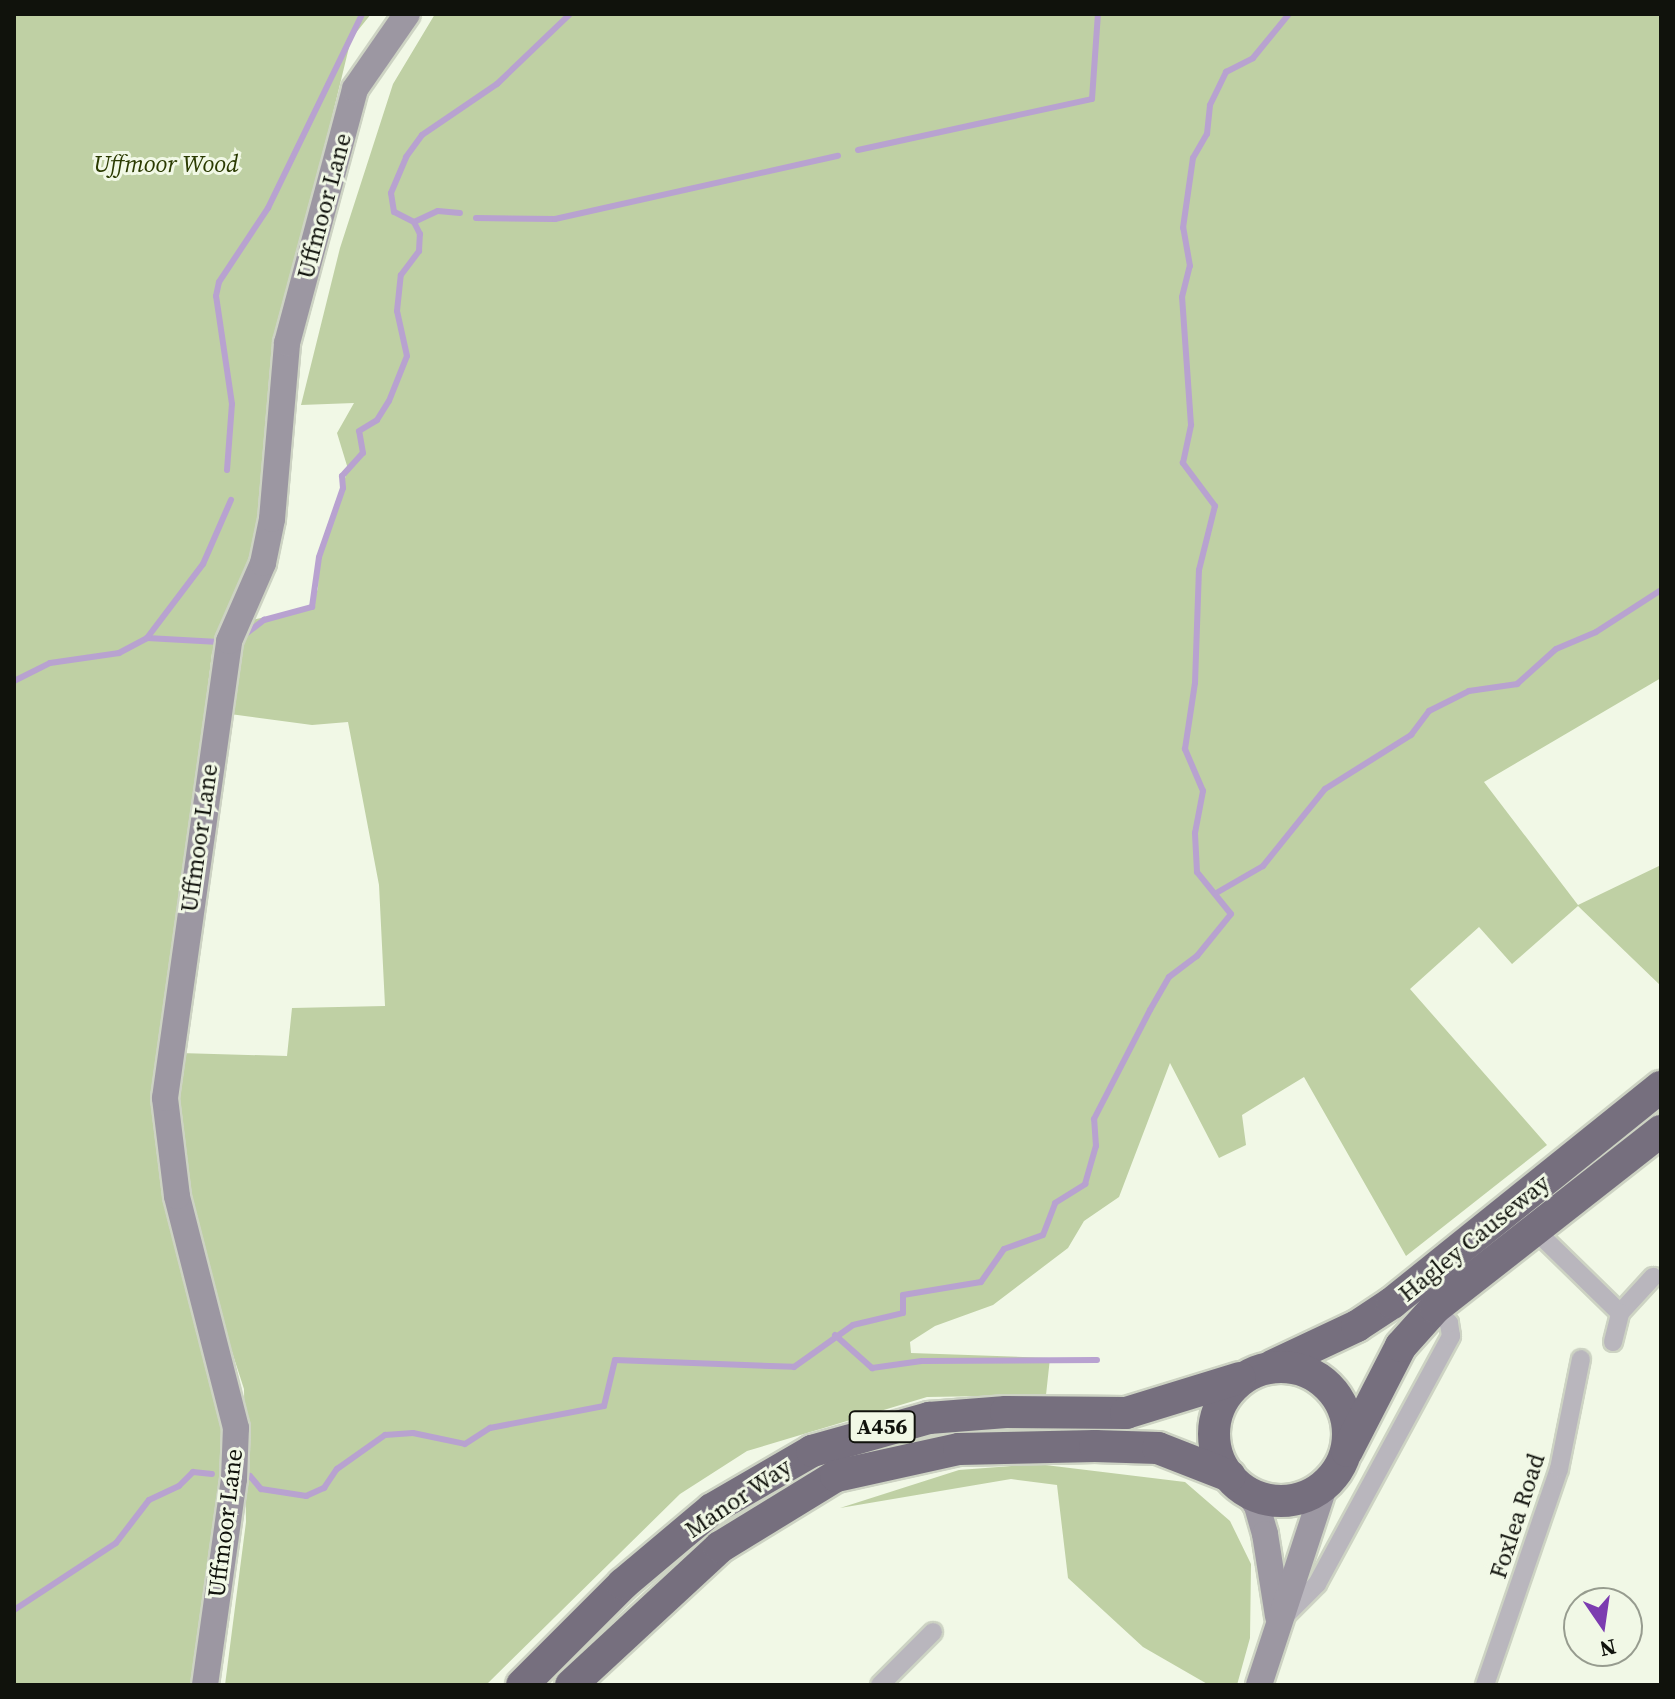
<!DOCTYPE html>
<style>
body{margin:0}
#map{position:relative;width:1675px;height:1699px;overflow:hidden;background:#f1f8e6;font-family:"Source Serif 4",serif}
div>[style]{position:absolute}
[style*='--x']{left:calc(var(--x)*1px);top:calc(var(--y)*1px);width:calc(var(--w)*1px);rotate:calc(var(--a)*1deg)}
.green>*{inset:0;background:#bfd0a4}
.stream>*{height:6px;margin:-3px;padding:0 3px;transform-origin:3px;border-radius:3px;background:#b8a2d0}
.roads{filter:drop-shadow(2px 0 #cdd3c3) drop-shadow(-2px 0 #cdd3c3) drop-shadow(0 2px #cdd3c3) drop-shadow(0 -2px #cdd3c3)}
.street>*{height:18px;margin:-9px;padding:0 9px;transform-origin:9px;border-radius:9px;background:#b9b6bd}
.secondary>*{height:26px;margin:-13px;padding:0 13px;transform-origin:13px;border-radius:13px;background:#9c97a2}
.highway>*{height:32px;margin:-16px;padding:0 16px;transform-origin:16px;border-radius:16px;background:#766f7e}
.highway>.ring{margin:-16px;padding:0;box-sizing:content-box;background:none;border:32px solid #766f7e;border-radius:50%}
span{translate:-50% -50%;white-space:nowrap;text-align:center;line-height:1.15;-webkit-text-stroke:6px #f1f8e6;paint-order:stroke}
.shield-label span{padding:2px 6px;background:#f1f8e6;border:2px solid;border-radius:6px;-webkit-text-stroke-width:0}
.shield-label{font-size:22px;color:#10120c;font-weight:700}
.park-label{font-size:24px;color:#2a3a01;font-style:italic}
.street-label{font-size:24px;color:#10120c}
.frame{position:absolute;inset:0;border:16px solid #10120c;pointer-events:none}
.north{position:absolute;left:1563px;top:1587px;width:80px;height:80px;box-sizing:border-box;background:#f1f8e6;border:2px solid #979c8f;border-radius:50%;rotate:167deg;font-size:22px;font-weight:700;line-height:32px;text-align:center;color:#10120c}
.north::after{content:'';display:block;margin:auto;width:28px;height:36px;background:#7c3cb0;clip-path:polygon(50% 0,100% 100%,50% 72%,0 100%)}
</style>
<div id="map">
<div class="green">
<i style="clip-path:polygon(14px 14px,371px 14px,351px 39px,270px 372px,254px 558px,212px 653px,157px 1100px,223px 1410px,227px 1471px,195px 1685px,14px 1685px)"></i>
<i style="clip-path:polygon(435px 14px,1661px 14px,1661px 678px,1484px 782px,1578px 905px,1661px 865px,1661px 986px,1578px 906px,1512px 964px,1479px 927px,1410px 989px,1547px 1145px,1406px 1256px,1304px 1077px,1242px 1115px,1246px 1145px,1219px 1158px,1170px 1063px,1119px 1197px,1084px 1221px,1068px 1248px,993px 1305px,935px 1326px,910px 1342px,911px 1353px,1050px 1358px,1046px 1395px,927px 1397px,747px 1451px,680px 1494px,486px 1685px,225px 1685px,246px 1522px,244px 1389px,201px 1256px,185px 1183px,176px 1106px,180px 1053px,287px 1056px,292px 1008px,385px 1006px,379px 885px,348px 722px,312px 725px,230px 714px,235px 643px,247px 621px,312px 607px,318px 588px,319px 557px,348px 469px,337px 433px,354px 403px,301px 405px,340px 248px,393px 84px)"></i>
<i style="clip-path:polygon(1037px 1464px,1185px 1482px,1230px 1521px,1251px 1564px,1250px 1638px,1237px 1685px,1209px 1685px,1143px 1647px,1068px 1578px,1057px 1485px,1011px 1479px,840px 1508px,959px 1470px)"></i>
</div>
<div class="stream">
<i style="--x:858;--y:150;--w:239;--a:-12.3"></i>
<i style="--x:1092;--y:99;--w:85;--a:-86"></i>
<i style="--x:476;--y:218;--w:79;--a:0.7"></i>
<i style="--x:555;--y:219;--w:290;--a:-12.6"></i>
<i style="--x:414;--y:222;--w:26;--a:-25"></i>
<i style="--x:438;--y:211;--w:22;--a:5"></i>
<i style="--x:227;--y:470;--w:66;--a:-85.7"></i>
<i style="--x:232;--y:404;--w:109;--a:-98.4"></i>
<i style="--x:216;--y:296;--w:14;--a:-78"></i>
<i style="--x:219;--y:282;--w:89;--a:-56.5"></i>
<i style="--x:268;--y:208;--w:216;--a:-64.1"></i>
<i style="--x:242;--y:637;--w:28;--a:-38"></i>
<i style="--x:264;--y:620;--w:50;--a:-15.2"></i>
<i style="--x:312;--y:607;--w:50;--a:-82"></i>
<i style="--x:319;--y:557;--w:73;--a:-70.8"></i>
<i style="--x:343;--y:488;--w:12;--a:-95"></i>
<i style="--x:342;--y:476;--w:31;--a:-48"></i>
<i style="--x:363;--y:453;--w:22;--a:-100"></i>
<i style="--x:359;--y:431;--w:21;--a:-31"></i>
<i style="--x:377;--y:420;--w:22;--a:-58"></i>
<i style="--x:389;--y:401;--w:48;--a:-68.2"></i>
<i style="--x:407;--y:356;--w:46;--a:-102.5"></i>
<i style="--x:397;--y:311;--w:36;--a:-84"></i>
<i style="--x:401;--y:275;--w:30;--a:-53"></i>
<i style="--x:419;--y:251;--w:17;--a:-87"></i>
<i style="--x:420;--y:234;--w:13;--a:-117"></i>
<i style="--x:414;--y:222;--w:22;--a:-153"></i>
<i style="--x:394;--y:212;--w:19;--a:-99"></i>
<i style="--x:391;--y:193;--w:39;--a:-67"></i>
<i style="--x:406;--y:157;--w:27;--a:-54"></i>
<i style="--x:422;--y:135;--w:91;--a:-34.2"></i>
<i style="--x:497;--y:84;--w:101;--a:-43.8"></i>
<i style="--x:147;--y:638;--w:72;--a:3.2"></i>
<i style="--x:14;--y:681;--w:40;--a:-26.6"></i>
<i style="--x:50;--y:663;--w:70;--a:-8.2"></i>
<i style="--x:119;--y:653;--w:32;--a:-28"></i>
<i style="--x:147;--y:638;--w:93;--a:-52.9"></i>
<i style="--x:203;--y:564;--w:70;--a:-66.4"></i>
<i style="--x:1218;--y:892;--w:52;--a:-30"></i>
<i style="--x:1263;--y:866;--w:99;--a:-51.2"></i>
<i style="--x:1325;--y:789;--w:102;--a:-32.1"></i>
<i style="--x:1411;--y:735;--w:30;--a:-53"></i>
<i style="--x:1429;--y:711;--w:45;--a:-26.6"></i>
<i style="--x:1469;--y:691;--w:49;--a:-8.3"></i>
<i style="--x:1517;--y:684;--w:52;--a:-41.9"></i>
<i style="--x:1556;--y:649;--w:43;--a:-23"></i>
<i style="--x:1596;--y:632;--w:77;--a:-32.9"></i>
<i style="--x:835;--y:1335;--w:50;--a:41.7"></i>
<i style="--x:872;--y:1368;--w:50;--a:-8"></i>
<i style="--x:922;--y:1361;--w:175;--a:-0.3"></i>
<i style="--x:250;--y:1476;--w:17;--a:50"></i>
<i style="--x:261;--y:1489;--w:46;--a:8.8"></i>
<i style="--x:306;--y:1496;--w:20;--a:-24"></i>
<i style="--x:324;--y:1488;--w:23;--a:-56"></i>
<i style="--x:337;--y:1469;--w:59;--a:-35.3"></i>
<i style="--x:385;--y:1435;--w:28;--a:-4"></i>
<i style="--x:413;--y:1433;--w:53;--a:11.9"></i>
<i style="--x:465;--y:1444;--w:30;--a:-33"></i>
<i style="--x:490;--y:1428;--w:116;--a:-10.9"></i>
<i style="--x:604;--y:1406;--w:47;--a:-76.6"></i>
<i style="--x:615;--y:1360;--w:179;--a:2.2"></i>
<i style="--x:794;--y:1367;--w:72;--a:-35.4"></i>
<i style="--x:853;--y:1325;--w:51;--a:-13.5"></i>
<i style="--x:903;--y:1313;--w:18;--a:-90"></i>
<i style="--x:903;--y:1295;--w:79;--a:-9.5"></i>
<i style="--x:981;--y:1282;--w:40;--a:-55.1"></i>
<i style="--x:1004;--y:1249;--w:41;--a:-19.7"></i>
<i style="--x:1043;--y:1235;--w:34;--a:-69"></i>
<i style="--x:1055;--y:1203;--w:36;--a:-32"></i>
<i style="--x:1085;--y:1184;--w:40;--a:-74"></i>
<i style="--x:1096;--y:1146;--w:27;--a:-94"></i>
<i style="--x:1094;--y:1119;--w:123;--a:-62.8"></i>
<i style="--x:1150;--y:1010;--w:38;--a:-60"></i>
<i style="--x:1169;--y:977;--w:35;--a:-37"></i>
<i style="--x:1197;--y:956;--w:54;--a:-51"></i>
<i style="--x:1231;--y:914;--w:54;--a:-129"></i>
<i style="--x:1197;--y:872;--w:39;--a:-93"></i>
<i style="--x:1195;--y:833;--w:43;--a:-79.2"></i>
<i style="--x:1203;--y:791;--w:46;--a:-113.2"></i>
<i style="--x:1185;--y:749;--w:67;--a:-81.4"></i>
<i style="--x:1195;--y:683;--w:113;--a:-88"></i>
<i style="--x:1199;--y:570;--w:66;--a:-76"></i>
<i style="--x:1215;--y:506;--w:54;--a:-126.7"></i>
<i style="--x:1183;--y:463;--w:39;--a:-78"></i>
<i style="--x:1191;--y:425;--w:128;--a:-94"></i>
<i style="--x:1182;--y:297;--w:32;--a:-76"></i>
<i style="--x:1190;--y:266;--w:39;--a:-100"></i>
<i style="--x:1183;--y:228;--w:71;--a:-81.9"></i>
<i style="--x:1193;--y:158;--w:28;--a:-60"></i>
<i style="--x:1207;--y:134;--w:29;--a:-84"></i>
<i style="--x:1210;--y:105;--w:37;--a:-64"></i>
<i style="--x:1226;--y:72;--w:30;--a:-27"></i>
<i style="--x:1253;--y:58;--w:57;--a:-50.7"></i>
<i style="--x:14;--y:1610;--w:122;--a:-33.3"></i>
<i style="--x:116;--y:1543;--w:54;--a:-52.5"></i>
<i style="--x:149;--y:1500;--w:33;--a:-25"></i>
<i style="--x:179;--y:1486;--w:20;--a:-45"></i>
<i style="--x:193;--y:1472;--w:19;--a:6"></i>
</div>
<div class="roads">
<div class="street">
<i style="--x:1533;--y:1228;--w:122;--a:44.3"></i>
<i style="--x:1620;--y:1313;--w:49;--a:-47.5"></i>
<i style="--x:1613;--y:1342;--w:30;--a:-76"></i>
<i style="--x:1284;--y:1617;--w:47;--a:-45"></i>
<i style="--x:1317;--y:1584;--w:282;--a:-61.6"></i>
<i style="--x:1451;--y:1336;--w:13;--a:-99"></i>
<i style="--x:1449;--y:1323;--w:21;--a:-133"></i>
<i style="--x:880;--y:1685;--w:75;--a:-45"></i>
<i style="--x:1485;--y:1685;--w:228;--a:-71.1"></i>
<i style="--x:1559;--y:1469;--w:112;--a:-78.7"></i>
</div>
<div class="secondary">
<i style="--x:1247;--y:1491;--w:18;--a:56"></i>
<i style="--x:1257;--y:1506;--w:29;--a:74"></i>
<i style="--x:1265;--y:1534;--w:83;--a:81"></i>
<i style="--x:205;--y:1685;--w:208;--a:-82"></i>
<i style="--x:234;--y:1479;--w:51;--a:-87.8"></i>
<i style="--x:236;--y:1428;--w:239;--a:-104.3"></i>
<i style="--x:177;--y:1196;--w:99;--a:-97"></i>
<i style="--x:165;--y:1098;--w:461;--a:-82"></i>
<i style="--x:229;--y:641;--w:85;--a:-66.4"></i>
<i style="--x:263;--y:563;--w:45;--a:-78.4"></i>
<i style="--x:272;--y:519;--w:177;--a:-85.1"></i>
<i style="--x:287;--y:343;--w:263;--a:-75"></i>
<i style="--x:355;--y:89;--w:91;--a:-55.3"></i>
<i style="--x:1259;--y:1685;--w:205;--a:-71.8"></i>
</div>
<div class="highway">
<i style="--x:1272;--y:1366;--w:94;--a:-25.2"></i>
<i style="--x:1357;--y:1326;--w:42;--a:-33.3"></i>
<i style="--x:1392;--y:1303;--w:345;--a:-38.8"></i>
<i class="ring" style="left:1214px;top:1367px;width:102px;height:102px"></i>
<i style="--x:1347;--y:1451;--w:118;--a:-62.8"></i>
<i style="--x:1401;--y:1346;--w:51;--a:-48.2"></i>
<i style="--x:1435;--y:1308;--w:287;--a:-38.1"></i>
<i style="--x:522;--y:1685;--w:143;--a:-45"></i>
<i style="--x:623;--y:1584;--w:116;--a:-40.1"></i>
<i style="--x:712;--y:1509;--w:116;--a:-30.1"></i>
<i style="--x:812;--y:1451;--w:122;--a:-15.8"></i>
<i style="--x:929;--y:1418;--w:77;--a:-4.5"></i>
<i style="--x:1006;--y:1412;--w:120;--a:0.5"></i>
<i style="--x:1126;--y:1413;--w:119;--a:-17.1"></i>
<i style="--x:571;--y:1685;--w:203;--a:-42.8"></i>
<i style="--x:720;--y:1547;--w:136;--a:-31.5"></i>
<i style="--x:836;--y:1476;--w:126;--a:-12.4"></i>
<i style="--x:959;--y:1449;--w:136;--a:-1.3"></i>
<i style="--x:1095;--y:1446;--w:63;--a:1.8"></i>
<i style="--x:1158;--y:1448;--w:77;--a:21.3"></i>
</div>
</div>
<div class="shield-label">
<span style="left:882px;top:1427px">A456</span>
</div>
<div class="park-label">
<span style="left:166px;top:164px">Uffmoor Wood</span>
</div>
<div class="street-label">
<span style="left:324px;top:206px;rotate:-75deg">Uffmoor Lane</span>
<span style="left:199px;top:838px;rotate:-82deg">Uffmoor Lane</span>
<span style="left:1474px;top:1238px;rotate:-39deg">Hagley Causeway</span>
<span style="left:738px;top:1498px;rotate:-34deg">Manor Way</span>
<span style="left:1517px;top:1516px;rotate:-72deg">Foxlea Road</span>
<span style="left:225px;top:1523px;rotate:-83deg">Uffmoor Lane</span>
</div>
<div class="frame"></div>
<div class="north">N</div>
</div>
